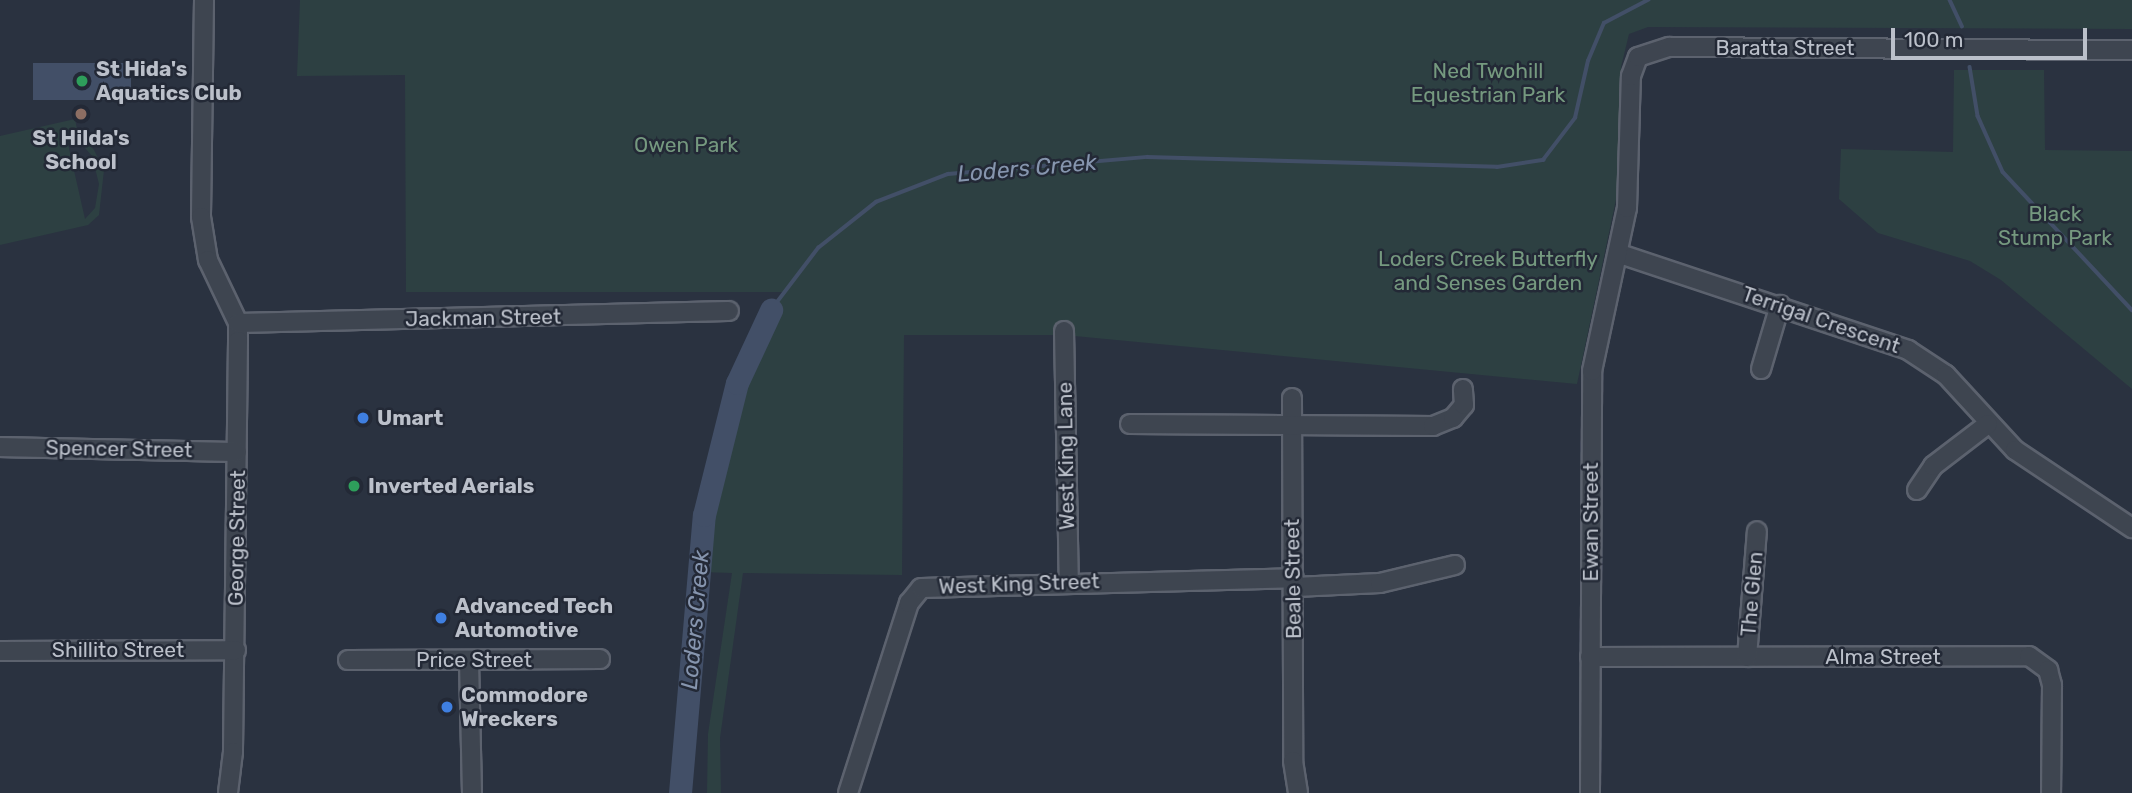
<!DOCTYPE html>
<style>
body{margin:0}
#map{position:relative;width:2132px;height:793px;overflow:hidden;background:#2a3240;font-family:Rubik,sans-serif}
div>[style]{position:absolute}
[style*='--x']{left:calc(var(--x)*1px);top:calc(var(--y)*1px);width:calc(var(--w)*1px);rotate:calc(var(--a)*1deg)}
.green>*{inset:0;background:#2d4042}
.water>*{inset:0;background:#424f67;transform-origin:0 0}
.stream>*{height:3.5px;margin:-1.75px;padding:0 1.75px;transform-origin:1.75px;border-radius:1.75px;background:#424f67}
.river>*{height:23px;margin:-11.5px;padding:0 11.5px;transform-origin:11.5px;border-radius:11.5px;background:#424f67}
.roads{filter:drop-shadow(2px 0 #5c626e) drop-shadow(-2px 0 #5c626e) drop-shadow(0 2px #5c626e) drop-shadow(0 -2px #5c626e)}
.minor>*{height:18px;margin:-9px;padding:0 9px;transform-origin:9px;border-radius:9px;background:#3e4550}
.dots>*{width:19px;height:19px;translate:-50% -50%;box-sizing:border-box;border:4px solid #232936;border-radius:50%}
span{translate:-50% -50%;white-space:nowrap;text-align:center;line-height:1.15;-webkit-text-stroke:5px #232936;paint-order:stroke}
.street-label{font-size:21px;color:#bbc0ca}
.poi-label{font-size:21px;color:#bbc0ca;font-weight:700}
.left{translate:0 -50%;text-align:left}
.park-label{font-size:21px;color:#75997f}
.water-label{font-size:23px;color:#8695ae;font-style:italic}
.scale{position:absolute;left:1891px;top:28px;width:196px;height:32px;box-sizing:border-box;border:4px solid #bbc0ca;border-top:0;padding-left:9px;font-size:21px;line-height:24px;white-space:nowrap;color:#bbc0ca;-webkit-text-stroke:5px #232936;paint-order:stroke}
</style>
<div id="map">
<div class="green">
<i style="clip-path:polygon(300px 0,2132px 0,2132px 29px,1648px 27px,1629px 34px,1621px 67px,1618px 190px,1577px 384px,1064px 335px,904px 335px,902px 575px,743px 573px,720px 738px,721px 793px,707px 793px,708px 734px,732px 573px,701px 572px,704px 515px,737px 383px,783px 292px,406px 292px,405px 75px,297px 76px)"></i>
<i style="clip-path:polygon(1954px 70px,2044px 70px,2045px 150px,2132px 151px,2132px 389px,2001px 280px,1970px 261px,1878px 233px,1839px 199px,1841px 149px,1953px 152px)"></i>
<i style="clip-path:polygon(evenodd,75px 119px,78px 134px,94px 150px,104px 170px,99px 215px,88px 225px,0 245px,0 136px,75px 119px,79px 141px,92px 156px,99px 184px,95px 208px,85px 219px,68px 144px,79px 141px)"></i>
</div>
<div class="water">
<i style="left:33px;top:63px;width:98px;height:37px"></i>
</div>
<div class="stream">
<i style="--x:1950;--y:0;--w:29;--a:65"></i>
<i style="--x:1970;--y:67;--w:50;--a:80.7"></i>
<i style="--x:1978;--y:116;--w:61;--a:65.9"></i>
<i style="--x:2003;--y:172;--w:189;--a:46.9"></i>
<i style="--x:771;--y:310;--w:78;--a:-52.8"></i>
<i style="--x:818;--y:248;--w:74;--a:-38.4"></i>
<i style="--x:876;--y:202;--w:77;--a:-21.3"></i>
<i style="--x:948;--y:174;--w:200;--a:-4.9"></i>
<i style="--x:1147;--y:157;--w:350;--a:1.6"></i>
<i style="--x:1497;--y:167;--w:47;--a:-8.7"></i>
<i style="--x:1543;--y:160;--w:53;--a:-52.7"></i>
<i style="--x:1575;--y:118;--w:58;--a:-77.2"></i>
<i style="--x:1588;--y:61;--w:41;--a:-67.2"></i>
<i style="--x:1604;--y:23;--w:50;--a:-27.6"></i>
</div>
<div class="river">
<i style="--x:680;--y:793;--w:279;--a:-85.1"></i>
<i style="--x:704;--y:515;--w:136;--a:-76"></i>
<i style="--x:737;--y:383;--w:81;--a:-65"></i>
</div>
<div class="roads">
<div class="minor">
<i style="--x:204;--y:0;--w:217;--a:90.8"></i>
<i style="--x:201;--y:217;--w:44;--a:80.8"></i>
<i style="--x:208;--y:260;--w:70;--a:64.5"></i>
<i style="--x:238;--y:323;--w:18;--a:90"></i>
<i style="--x:238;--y:341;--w:411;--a:90.7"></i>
<i style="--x:233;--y:752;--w:41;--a:97"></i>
<i style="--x:1620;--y:254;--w:304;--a:18.4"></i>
<i style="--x:1908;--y:350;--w:45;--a:33.3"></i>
<i style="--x:1946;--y:375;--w:102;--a:47.4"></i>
<i style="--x:2015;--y:450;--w:141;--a:33.7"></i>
<i style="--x:238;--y:323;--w:491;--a:-1.4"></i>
<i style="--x:1064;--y:331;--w:250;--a:88.9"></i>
<i style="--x:1761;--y:369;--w:67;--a:-73.5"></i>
<i style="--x:1292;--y:398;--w:363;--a:89.8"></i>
<i style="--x:1293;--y:761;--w:32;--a:81"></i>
<i style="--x:1130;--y:424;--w:303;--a:0.4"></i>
<i style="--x:1433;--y:426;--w:22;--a:-22"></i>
<i style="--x:1453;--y:418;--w:17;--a:-50"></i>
<i style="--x:1464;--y:405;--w:16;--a:-94"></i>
<i style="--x:0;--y:447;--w:237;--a:1.2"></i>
<i style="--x:1917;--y:490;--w:29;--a:-56"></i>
<i style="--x:1933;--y:466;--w:69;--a:-37.4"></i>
<i style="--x:1295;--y:587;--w:85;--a:-2.7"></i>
<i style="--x:1380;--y:583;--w:77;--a:-13.5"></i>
<i style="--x:0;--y:651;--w:236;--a:-0.2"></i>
<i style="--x:1590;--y:657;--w:439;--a:-0.1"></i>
<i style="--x:2029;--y:656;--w:24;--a:36"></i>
<i style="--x:2048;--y:670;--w:16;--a:75"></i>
<i style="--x:2052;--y:685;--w:108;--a:90.5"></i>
<i style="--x:1747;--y:657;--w:126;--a:-85.5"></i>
<i style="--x:348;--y:660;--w:252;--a:-0.2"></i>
<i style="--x:469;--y:661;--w:132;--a:88.7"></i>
<i style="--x:848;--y:793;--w:200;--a:-72.2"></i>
<i style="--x:909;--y:603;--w:19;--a:-51"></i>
<i style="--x:921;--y:588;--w:373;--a:-1.5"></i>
<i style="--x:1590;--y:793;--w:422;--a:-89.7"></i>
<i style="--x:1592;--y:371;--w:167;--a:-77.9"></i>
<i style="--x:1627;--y:208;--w:132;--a:-88.3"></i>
<i style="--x:1631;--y:76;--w:20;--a:-70"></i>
<i style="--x:1638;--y:57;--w:33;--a:-18"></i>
<i style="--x:1669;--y:47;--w:463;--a:0.4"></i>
</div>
</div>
<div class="dots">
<i style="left:82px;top:81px;background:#2e9e5b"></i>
<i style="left:81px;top:114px;background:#8d6e63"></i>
<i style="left:363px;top:418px;background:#3f7fe0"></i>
<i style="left:354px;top:486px;background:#2e9e5b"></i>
<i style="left:441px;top:618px;background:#3f7fe0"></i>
<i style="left:447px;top:707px;background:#3f7fe0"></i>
</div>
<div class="street-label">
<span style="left:1785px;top:48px">Baratta Street</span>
<span style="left:483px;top:318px;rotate:-1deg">Jackman Street</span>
<span style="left:1821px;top:320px;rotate:19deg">Terrigal Crescent</span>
<span style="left:119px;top:449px;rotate:1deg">Spencer Street</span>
<span style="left:1066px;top:456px;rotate:-91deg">West King Lane</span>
<span style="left:1591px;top:522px;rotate:-90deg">Ewan Street</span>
<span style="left:237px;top:538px;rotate:-89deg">George Street</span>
<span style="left:1293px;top:579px;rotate:-91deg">Beale Street</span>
<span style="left:1019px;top:584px;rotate:-2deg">West King Street</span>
<span style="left:1752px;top:594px;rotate:-85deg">The Glen</span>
<span style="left:118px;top:650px">Shillito Street</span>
<span style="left:1883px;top:657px">Alma Street</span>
<span style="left:474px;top:660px">Price Street</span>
</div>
<div class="poi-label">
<span class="left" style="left:96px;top:81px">St Hida's<br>Aquatics Club</span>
<span style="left:81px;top:150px">St Hilda's<br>School</span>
<span class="left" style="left:377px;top:418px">Umart</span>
<span class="left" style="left:368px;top:486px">Inverted Aerials</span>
<span class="left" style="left:455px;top:618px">Advanced Tech<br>Automotive</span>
<span class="left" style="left:461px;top:707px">Commodore<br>Wreckers</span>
</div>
<div class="park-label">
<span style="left:1488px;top:83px">Ned Twohill<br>Equestrian Park</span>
<span style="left:686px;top:145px">Owen Park</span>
<span style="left:2055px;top:226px">Black<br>Stump Park</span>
<span style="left:1488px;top:271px">Loders Creek Butterfly<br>and Senses Garden</span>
</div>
<div class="water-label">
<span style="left:1027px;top:168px;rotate:-5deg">Loders Creek</span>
<span style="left:695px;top:620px;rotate:-85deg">Loders Creek</span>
</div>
<div class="scale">100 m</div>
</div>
